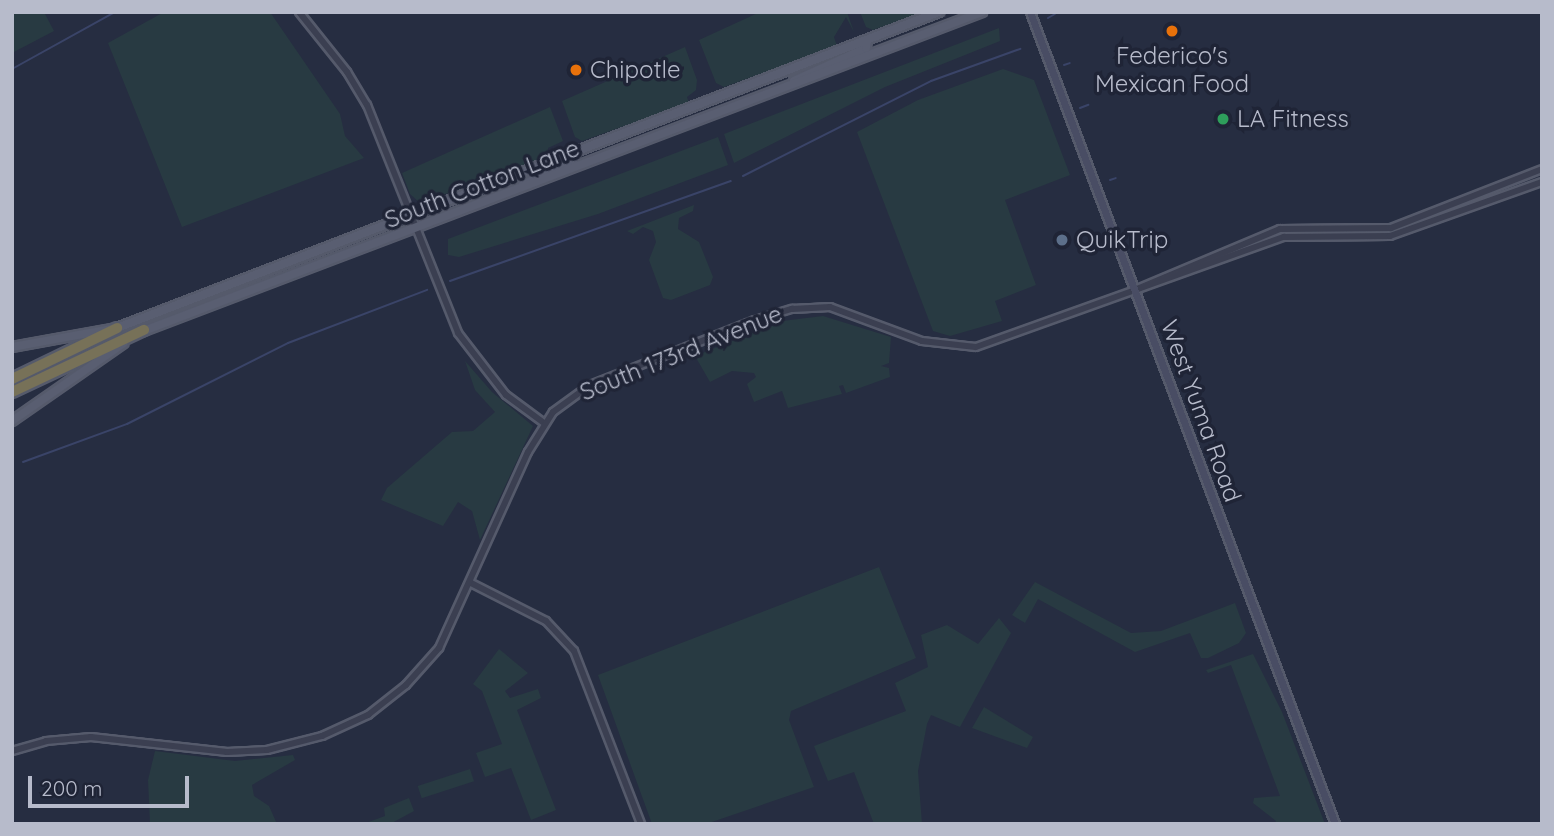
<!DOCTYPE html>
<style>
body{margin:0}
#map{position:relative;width:1554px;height:836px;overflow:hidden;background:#262d41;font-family:Quicksand,sans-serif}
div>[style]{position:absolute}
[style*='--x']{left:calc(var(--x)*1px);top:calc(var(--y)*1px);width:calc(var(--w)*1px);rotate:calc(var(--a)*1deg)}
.green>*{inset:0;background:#283a42;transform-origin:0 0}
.stream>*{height:2px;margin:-1px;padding:0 1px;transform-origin:1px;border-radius:1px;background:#3a4468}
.roads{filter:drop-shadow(2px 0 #555a6b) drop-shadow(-2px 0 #555a6b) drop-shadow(0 2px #555a6b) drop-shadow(0 -2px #555a6b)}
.tertiary>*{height:6px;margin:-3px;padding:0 3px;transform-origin:3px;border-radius:3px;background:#3b3f51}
.secondary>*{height:7px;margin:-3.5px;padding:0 3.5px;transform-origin:3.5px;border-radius:3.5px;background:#494d64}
.primary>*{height:8px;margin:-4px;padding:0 4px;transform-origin:4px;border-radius:4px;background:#595e71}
.motorway>*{height:10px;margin:-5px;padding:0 5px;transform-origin:5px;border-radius:5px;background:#777158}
.dots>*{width:19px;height:19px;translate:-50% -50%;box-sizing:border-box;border:4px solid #1f2436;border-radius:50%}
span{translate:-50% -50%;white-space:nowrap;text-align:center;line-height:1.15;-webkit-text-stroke:7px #1f2436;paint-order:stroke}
.poi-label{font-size:24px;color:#b7bbcb}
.left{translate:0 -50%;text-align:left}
.street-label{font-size:24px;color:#b7bbcb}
.frame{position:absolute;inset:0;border:14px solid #b7bbcb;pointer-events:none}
.scale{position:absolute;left:28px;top:776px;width:161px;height:32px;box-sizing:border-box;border:4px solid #b7bbcb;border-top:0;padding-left:9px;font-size:21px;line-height:24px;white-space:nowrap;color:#b7bbcb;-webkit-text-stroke:5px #1f2436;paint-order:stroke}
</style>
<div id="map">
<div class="green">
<i style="clip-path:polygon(12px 12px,44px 12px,54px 31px,12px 53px)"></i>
<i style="clip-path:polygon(164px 12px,270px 12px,340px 114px,345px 136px,364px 158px,182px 227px,108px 43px)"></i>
<i style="clip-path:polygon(760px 12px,847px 12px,854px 32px,846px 17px,834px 37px,837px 46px,724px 87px,716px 83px,699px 40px)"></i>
<i style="clip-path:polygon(860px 12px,923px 12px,873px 30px,866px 27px)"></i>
<i style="clip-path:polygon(999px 28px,1000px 41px,885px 87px,734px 163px,724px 134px)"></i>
<i style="clip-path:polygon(685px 47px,697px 80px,696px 90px,687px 97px,689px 103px,582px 141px,575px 137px,562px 101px)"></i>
<i style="clip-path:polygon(1003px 69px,1034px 80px,1070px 175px,1005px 200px,1036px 285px,995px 301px,1002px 321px,950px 336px,933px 331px,857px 132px,918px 100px)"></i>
<i style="clip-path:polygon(550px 107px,563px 141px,548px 148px,548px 157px,420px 203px,410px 194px,402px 173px)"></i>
<i style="clip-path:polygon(718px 137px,728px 165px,598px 214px,459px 257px,448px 255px,448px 239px)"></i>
<i style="clip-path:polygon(694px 205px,693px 211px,679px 218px,678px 229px,699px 242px,713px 277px,710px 285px,671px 300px,663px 298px,649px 260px,656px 242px,653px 231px,643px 227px,633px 234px,627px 231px)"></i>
<i style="clip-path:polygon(823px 316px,891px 337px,889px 363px,881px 366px,889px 368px,890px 377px,846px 393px,843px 385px,839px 386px,842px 394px,788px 408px,782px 391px,754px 402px,747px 384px,756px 377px,754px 373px,732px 371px,710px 382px,695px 356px,782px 321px)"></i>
<i style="clip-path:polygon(465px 361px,492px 392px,533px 426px,480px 540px,472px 511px,458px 502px,443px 526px,381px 500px,387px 488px,452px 432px,473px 431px,495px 412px,475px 390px)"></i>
<i style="clip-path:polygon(879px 567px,916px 658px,791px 711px,789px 720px,814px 787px,706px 824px,652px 824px,598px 675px)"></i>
<i style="clip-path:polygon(1035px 582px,1131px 633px,1161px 631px,1235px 603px,1246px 633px,1239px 643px,1208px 658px,1201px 658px,1190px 633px,1135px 652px,1038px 599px,1025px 623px,1012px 615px)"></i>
<i style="clip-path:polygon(999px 618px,1011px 633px,960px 727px,931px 715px,927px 724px,918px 771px,922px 824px,874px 824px,854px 772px,828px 781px,814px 746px,906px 711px,895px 683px,928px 667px,921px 635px,947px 625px,978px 644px)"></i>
<i style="clip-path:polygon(499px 649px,528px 673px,505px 691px,510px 698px,538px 689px,541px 698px,517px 710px,556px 810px,531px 820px,511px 768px,485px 777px,476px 753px,502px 744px,482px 691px,473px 684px)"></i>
<i style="clip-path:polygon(1253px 654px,1282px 712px,1325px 824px,1274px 824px,1276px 821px,1253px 803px,1254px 798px,1280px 796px,1231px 665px,1208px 673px,1206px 670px)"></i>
<i style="clip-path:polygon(984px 707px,1033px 737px,1027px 748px,972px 728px)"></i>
<i style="clip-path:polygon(155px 751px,235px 761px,293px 755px,295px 760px,252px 785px,254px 796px,269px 806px,277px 824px,150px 824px,148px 780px)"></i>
<i style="left:470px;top:769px;width:13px;height:55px;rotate:72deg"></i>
<i style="clip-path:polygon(409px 798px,414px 811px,390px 824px,363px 824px,385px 816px,384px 808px)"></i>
</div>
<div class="stream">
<i style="--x:1048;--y:18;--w:8;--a:-30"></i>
<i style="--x:1064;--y:65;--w:6;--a:-18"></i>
<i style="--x:12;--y:69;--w:118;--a:-29"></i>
<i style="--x:1080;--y:108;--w:9;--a:-21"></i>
<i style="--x:743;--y:176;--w:211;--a:-26.8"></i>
<i style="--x:931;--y:81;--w:95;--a:-19.8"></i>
<i style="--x:1110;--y:180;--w:6;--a:-18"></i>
<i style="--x:450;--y:281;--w:298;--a:-19.6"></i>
<i style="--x:23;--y:462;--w:111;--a:-20.1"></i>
<i style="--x:127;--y:424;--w:180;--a:-26.7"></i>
<i style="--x:288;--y:343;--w:149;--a:-20.9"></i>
</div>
<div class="roads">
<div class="tertiary">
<i style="--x:299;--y:12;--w:77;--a:51.3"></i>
<i style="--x:347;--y:72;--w:39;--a:59"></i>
<i style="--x:367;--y:105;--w:245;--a:68.2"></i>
<i style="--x:458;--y:333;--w:78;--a:52.3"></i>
<i style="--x:506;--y:395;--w:47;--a:36.4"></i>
<i style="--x:1137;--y:289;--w:155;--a:-22.8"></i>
<i style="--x:1280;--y:229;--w:111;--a:-0.5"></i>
<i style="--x:1391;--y:228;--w:162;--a:-21.3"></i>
<i style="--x:471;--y:583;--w:84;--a:26.9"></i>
<i style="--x:546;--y:621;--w:41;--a:47"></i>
<i style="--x:574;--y:651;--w:186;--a:68.8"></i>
<i style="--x:12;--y:751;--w:35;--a:-16"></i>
<i style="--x:46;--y:741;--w:45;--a:-5.1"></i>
<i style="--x:91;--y:737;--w:137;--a:6.3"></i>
<i style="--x:227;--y:752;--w:40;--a:-2.9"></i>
<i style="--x:267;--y:750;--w:57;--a:-14.3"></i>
<i style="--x:322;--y:736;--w:51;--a:-24.5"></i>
<i style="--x:368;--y:715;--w:48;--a:-38.3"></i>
<i style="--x:406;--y:685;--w:50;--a:-48.3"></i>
<i style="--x:439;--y:648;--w:215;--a:-65.6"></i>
<i style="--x:528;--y:452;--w:47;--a:-58"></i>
<i style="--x:553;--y:412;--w:46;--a:-36.1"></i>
<i style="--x:590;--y:385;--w:177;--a:-21.5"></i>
<i style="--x:755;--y:320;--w:39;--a:-17"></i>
<i style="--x:792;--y:309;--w:38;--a:-3"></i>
<i style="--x:830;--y:307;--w:98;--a:20.3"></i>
<i style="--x:922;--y:341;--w:54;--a:6.3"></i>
<i style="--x:976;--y:347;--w:327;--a:-19.7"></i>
<i style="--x:1284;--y:237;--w:106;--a:-0.5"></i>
<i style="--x:1390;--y:236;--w:161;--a:-19.6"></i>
</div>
<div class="secondary">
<i style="--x:1030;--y:12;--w:867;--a:69.41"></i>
</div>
<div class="primary">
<i style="--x:794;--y:81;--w:79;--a:-24.6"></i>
<i style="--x:866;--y:48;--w:8;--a:-83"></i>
<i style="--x:523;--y:185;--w:56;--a:-26.6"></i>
<i style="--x:573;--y:160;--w:10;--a:-66"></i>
<i style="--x:141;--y:332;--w:900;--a:-20.83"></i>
<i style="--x:12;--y:347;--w:107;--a:-10.3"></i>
<i style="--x:117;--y:328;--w:881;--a:-21.03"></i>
<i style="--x:12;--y:421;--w:136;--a:-34.9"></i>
</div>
<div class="motorway">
<i style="--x:12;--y:379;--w:117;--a:-25.9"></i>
<i style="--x:12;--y:392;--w:146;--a:-25.2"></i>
</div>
</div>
<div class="dots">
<i style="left:1172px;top:31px;background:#e8710a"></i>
<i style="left:576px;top:70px;background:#e8710a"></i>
<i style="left:1223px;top:119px;background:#2e9e5b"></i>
<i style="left:1062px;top:240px;background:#5c6f8a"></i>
</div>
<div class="poi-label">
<span style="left:1172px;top:70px">Federico's<br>Mexican Food</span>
<span class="left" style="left:590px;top:70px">Chipotle</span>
<span class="left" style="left:1237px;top:119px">LA Fitness</span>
<span class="left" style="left:1076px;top:240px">QuikTrip</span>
</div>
<div class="street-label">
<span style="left:482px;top:184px;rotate:-21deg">South Cotton Lane</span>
<span style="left:681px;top:353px;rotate:-22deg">South 173rd Avenue</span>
<span style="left:1201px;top:411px;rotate:70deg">West Yuma Road</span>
</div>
<div class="frame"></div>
<div class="scale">200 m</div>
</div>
